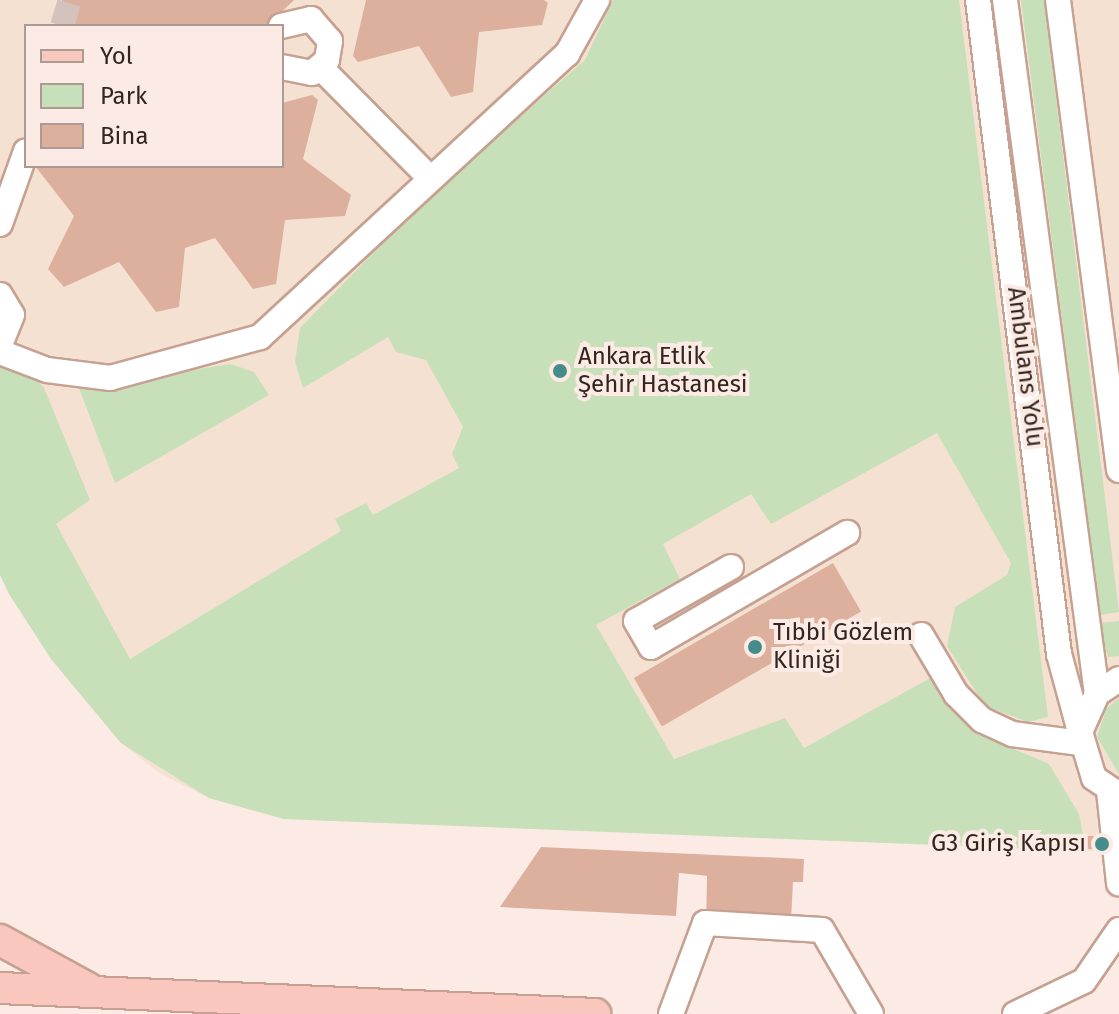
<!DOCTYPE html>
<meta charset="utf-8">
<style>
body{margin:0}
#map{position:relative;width:1119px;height:1014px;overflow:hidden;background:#fbebe4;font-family:"Fira Sans",sans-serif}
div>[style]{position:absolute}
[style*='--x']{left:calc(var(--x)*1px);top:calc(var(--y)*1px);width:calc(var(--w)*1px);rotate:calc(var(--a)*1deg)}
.medical>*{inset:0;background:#f5e1d2}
.green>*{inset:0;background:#c7e0b9}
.building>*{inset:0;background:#ddb09d;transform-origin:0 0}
.minor-tunnel>*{height:24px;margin-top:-12px;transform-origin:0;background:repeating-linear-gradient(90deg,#d3c3bc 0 24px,transparent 0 36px)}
.roads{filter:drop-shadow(2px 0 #c6a191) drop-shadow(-2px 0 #c6a191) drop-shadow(0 2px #c6a191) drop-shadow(0 -2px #c6a191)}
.minor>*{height:24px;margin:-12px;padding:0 12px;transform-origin:12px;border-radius:12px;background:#fff}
.major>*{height:30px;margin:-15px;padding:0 15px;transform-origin:15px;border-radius:15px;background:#fac7bf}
.dots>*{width:22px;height:22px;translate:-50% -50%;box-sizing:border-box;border:4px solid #fbebe4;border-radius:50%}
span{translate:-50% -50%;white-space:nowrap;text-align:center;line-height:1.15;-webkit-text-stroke:8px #fbebe4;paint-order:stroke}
.poi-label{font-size:24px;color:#33241e}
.left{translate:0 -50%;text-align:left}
.right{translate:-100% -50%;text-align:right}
.street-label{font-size:24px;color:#33241e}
.legend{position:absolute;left:24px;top:24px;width:260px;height:144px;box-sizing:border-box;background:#fbebe4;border:2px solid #ab9b95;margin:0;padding:10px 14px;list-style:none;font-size:24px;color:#33241e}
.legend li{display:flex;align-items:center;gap:16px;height:40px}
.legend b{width:40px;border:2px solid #ab9b95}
</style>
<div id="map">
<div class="medical">
<i style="clip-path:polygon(evenodd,0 0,1119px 0,1119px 852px,284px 819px,209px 798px,161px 774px,121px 743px,51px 659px,0 575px,0 0,26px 26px,282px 26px,282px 166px,26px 166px,26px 26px)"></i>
</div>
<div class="green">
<i style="clip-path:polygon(613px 0,959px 0,1048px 717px,1028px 722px,985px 706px,947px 646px,955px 607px,1007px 575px,1011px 563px,937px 433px,771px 524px,751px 494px,663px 544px,680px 579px,596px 625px,674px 759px,785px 718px,804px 748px,932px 677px,977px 733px,1049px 764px,1079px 814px,1086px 851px,284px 819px,209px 798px,121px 743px,51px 659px,9px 594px,0 575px,0 366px,32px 375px,44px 388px,90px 500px,56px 524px,130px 659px,341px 531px,335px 519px,366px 503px,373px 515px,459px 468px,452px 454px,463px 427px,426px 360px,396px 352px,388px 337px,303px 388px,295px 362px,300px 328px,427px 198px,585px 60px)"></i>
<i style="clip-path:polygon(1021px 0,1044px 0,1119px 612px,1100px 615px)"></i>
<i style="clip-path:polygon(230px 364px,254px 372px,269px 395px,115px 483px,79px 388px)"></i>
<i style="clip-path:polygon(1119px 621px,1119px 656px,1108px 657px,1098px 623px)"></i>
<i style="clip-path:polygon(1119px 698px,1119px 774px,1097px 737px,1106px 709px)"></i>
</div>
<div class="building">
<i style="clip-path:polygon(62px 0,294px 0,267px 26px,55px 26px)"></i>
<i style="clip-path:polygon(366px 0,544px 0,548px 3px,542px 25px,479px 32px,473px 92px,451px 97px,419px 46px,358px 62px,353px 56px)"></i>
<i style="clip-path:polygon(312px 95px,318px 100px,303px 159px,351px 195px,345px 216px,285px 220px,276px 284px,253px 289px,215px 238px,185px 248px,179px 307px,156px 312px,119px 262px,64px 287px,48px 269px,74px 216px,35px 166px,282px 166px,282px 103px)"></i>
<i style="left:833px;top:563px;width:56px;height:230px;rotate:60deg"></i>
<i style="left:1119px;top:836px;width:13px;height:34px;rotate:90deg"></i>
<i style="clip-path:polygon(541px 847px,804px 859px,803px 882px,793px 882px,790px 939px,706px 934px,707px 876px,700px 875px,679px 873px,676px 916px,500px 907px)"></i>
</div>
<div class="minor-tunnel">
<i style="--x:62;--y:26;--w:27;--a:-73"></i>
</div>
<div class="roads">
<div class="minor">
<i style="--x:978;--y:0;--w:659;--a:82.94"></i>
<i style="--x:1059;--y:654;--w:81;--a:74.9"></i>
<i style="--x:1005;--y:0;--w:700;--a:82.45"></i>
<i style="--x:1058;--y:0;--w:474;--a:82.6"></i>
<i style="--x:281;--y:26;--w:31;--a:-13"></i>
<i style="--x:311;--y:19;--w:29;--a:49"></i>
<i style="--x:330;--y:41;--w:19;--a:99"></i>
<i style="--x:327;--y:60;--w:20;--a:139"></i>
<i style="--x:312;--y:73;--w:31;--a:-169"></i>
<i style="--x:321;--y:68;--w:155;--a:45.3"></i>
<i style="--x:0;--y:224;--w:77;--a:-70.4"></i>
<i style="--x:0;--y:295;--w:23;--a:59"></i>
<i style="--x:12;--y:315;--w:31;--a:112"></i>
<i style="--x:0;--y:352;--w:50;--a:21"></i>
<i style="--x:47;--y:370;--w:64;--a:7.2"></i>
<i style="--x:110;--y:378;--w:156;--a:-15.3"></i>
<i style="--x:260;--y:337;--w:418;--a:-42.7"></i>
<i style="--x:567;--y:54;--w:62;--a:-60.9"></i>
<i style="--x:731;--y:567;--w:109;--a:150.4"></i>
<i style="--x:636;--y:621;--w:30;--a:60"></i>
<i style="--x:651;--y:647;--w:227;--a:-30.2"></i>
<i style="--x:921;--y:635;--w:69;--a:59.3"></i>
<i style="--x:956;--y:694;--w:37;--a:45"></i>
<i style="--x:982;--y:720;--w:33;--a:25"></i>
<i style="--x:1012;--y:734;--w:69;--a:7.5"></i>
<i style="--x:1119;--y:679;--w:27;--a:146"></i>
<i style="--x:1097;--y:694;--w:42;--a:114.1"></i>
<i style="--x:1080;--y:732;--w:48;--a:73.1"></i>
<i style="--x:1094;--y:778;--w:30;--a:34"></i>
<i style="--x:1109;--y:791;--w:93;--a:83.8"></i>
<i style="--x:671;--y:1014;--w:97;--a:-69.5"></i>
<i style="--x:705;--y:923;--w:117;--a:3.4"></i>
<i style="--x:822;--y:930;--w:97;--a:59.7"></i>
<i style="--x:1015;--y:1014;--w:76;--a:-25.6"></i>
<i style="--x:1084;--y:981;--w:62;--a:-55.5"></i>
</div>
<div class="major">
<i style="--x:0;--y:940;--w:100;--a:28.6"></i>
<i style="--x:0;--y:988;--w:596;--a:2.5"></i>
</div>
</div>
<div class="dots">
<i style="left:560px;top:371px;background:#458d8a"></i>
<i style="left:755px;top:647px;background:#458d8a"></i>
<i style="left:1102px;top:844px;background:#458d8a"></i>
</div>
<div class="poi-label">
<span class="left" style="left:578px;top:371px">Ankara Etlik<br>Şehir Hastanesi</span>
<span class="left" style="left:773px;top:647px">Tıbbi Gözlem<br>Kliniği</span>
<span class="right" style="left:1086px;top:844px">G3 Giriş Kapısı</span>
</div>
<div class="street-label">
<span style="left:1025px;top:367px;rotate:83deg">Ambulans Yolu</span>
</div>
<ul class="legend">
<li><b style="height:10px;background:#fac7bf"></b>Yol</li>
<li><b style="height:22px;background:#c7e0b9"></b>Park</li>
<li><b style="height:22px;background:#ddb09d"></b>Bina</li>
</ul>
</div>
